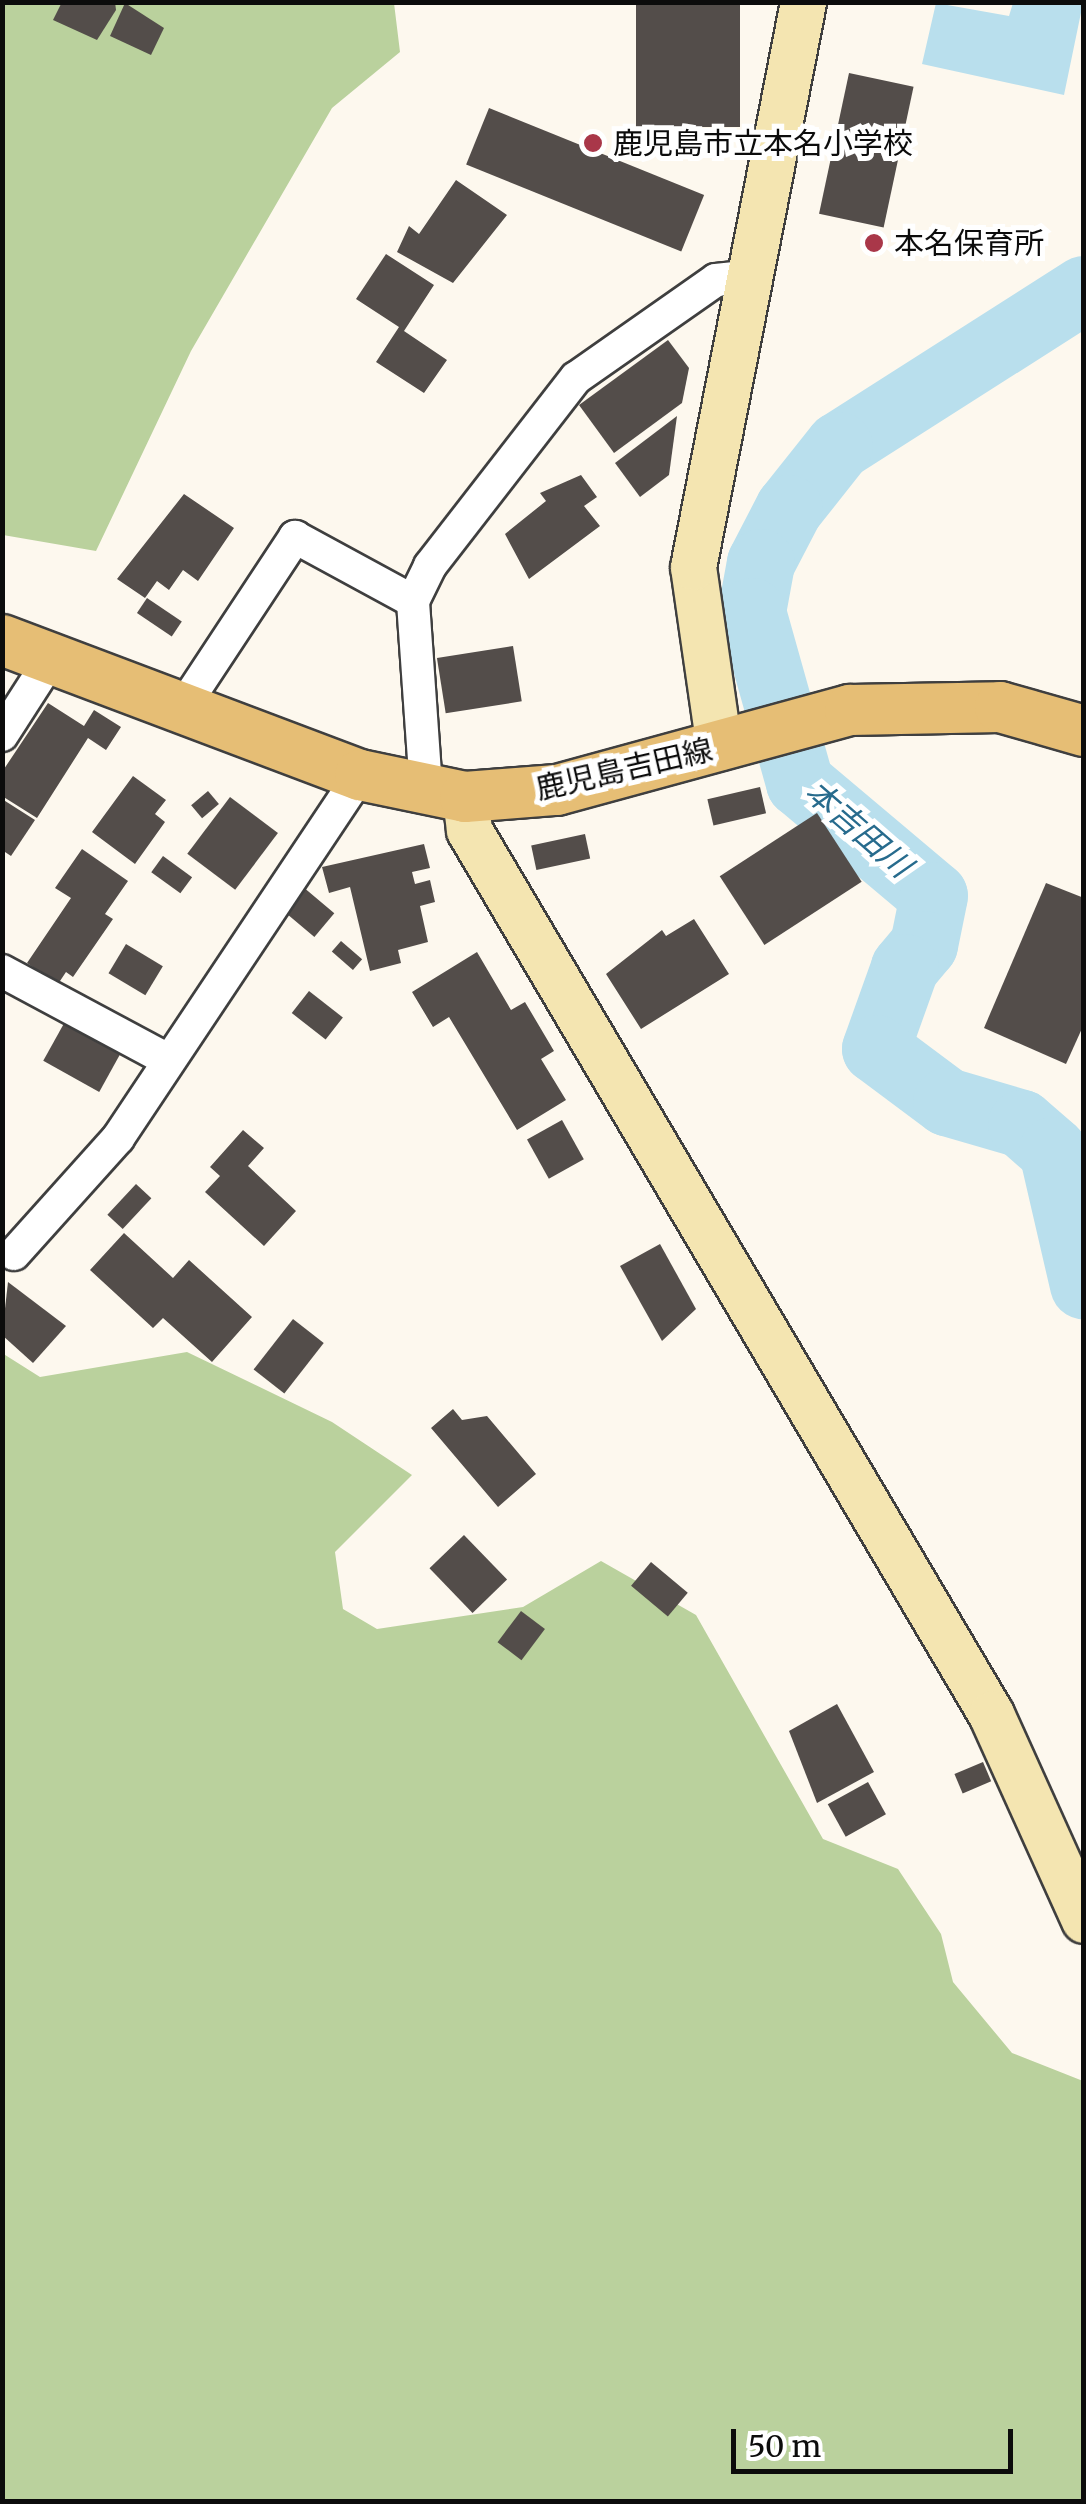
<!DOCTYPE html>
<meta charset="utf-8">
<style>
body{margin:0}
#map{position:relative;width:1086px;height:2504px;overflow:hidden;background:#fdf8ee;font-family:Merriweather,"Noto Sans JP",serif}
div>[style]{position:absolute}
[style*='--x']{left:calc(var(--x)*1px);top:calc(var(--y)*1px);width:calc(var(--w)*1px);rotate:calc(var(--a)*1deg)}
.forest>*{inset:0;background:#bad19d}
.water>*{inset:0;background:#b9dfed}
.river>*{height:68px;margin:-34px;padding:0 34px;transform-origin:34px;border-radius:34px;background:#b9dfed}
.building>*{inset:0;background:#534d4a;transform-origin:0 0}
.roads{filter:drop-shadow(2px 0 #3f3f3f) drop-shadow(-2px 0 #3f3f3f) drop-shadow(0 2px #3f3f3f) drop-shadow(0 -2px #3f3f3f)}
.street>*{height:32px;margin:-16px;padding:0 16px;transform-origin:16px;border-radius:16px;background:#fff}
.secondary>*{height:45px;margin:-22.5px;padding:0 22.5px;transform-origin:22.5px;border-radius:22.5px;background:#f4e5b1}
.primary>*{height:50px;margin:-25px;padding:0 25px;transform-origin:25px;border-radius:25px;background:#e6be75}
.dots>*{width:28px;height:28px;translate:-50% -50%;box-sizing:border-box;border:5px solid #fff;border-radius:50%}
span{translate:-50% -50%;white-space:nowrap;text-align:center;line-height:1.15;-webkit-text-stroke:10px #fff;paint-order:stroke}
.poi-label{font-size:30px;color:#0c0c0c}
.left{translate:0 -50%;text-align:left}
.street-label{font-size:30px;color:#0c0c0c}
.water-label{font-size:32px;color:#276b8d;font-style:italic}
.frame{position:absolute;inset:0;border:5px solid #0c0c0c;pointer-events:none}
.scale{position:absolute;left:731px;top:2429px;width:282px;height:45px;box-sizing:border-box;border:5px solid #0c0c0c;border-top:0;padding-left:12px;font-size:30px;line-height:35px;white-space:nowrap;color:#0c0c0c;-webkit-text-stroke:8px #fff;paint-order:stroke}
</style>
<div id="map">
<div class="forest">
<i style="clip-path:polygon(2px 3px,394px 3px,400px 52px,332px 108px,191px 351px,96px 551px,3px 535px)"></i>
<i style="clip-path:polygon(187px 1352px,332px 1422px,412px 1475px,335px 1552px,343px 1609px,377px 1629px,523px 1607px,601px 1561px,696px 1615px,823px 1839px,898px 1869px,941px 1934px,953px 1982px,1012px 2053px,1083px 2081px,1083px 2501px,3px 2501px,2px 1353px,40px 1377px)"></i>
</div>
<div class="water">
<i style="clip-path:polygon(936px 3px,1009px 16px,1013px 3px,1083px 3px,1064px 95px,922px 64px)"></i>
</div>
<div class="river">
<i style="--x:1084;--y:290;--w:290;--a:147.5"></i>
<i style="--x:839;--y:446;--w:80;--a:128.4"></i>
<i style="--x:789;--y:509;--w:61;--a:117.4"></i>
<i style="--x:761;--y:563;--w:50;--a:100.4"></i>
<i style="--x:752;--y:612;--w:178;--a:74.3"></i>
<i style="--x:800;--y:783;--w:175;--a:40.1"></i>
<i style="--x:934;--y:896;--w:50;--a:101.5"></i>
<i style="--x:924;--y:945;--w:30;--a:130"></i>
<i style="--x:905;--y:968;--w:86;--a:109.7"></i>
<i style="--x:876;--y:1049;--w:89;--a:36.7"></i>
<i style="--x:947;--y:1102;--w:78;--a:16.3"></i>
<i style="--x:1022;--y:1124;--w:41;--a:41.1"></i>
<i style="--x:1053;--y:1151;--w:138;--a:77"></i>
</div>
<div class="building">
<i style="clip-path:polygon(62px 2px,115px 2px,116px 10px,97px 40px,53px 20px)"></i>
<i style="left:636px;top:2px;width:104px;height:125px"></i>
<i style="clip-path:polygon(125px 3px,164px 28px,151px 55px,110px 36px)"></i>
<i style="left:849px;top:73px;width:66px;height:144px;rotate:12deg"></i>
<i style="left:489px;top:108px;width:232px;height:61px;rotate:22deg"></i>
<i style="clip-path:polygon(456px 180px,507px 215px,453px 283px,397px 252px,409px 226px,419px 234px)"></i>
<i style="clip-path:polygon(386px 254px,434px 285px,404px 331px,447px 360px,424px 393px,376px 362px,399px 327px,356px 299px)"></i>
<i style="clip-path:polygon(668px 340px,689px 368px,682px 403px,614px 453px,579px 405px)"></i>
<i style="clip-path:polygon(677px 416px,669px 475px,640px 497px,615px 463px)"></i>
<i style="clip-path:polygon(581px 475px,597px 497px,584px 506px,600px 526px,529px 579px,505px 534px,546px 501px,540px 493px)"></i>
<i style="clip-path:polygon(184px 494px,234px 528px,198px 581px,183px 570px,169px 590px,157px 581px,145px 598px,117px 579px)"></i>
<i style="left:147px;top:598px;width:42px;height:18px;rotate:34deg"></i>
<i style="left:513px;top:646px;width:56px;height:77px;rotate:81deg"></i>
<i style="clip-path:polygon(48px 703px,84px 726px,94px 710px,121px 727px,106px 750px,88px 738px,37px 818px,2px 796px,2px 772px)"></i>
<i style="clip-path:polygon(133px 776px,166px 800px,155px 814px,165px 822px,135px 864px,92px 832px)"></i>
<i style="left:760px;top:787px;width:27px;height:54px;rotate:77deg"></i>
<i style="left:208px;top:791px;width:17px;height:22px;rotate:50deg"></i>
<i style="left:230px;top:797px;width:60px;height:71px;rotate:37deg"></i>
<i style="clip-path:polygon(2px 799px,35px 820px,11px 856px,2px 850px)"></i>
<i style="left:817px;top:813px;width:82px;height:116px;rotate:57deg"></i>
<i style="left:585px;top:834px;width:25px;height:55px;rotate:78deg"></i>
<i style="clip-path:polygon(424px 844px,430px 868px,412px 872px,415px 884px,430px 880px,435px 902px,420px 906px,428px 942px,398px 950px,401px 963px,370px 971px,350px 887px,329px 893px,322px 867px)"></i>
<i style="clip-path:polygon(82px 849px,128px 881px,105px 914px,113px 919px,73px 977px,66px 972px,58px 984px,27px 963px,71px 898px,55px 888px)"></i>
<i style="left:163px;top:856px;width:36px;height:20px;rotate:36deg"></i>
<i style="left:296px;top:881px;width:50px;height:31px;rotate:40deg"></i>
<i style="clip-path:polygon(1046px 883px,1084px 898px,1084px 1024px,1066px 1064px,984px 1028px)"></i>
<i style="clip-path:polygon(694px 919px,729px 974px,641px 1029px,606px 974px,662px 930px,666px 936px)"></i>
<i style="left:341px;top:941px;width:28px;height:14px;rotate:41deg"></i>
<i style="left:126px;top:944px;width:43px;height:34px;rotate:31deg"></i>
<i style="clip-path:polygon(477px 952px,511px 1010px,525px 1002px,554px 1051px,541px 1059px,566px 1100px,517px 1130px,449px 1017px,433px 1027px,412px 992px)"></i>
<i style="left:309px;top:991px;width:43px;height:28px;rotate:38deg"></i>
<i style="left:67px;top:1018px;width:64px;height:49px;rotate:29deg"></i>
<i style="left:562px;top:1120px;width:45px;height:40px;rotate:61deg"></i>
<i style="clip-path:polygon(243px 1130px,264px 1148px,248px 1166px,296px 1211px,264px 1246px,205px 1192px,220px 1176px,210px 1167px)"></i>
<i style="left:136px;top:1184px;width:21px;height:42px;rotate:43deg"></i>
<i style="clip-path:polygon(124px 1233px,173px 1278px,189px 1260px,252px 1317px,212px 1362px,163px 1318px,153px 1328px,90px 1270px)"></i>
<i style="clip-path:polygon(660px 1244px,696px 1309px,662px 1341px,620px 1266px)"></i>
<i style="clip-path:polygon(8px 1282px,66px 1326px,33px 1363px,2px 1335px)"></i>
<i style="left:293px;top:1319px;width:39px;height:64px;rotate:38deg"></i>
<i style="clip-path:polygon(453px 1409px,462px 1420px,487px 1416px,536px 1474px,498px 1507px,431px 1428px)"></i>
<i style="left:464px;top:1535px;width:62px;height:48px;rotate:46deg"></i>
<i style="left:651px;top:1562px;width:48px;height:31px;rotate:40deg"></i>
<i style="left:521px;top:1611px;width:30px;height:39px;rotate:37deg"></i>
<i style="clip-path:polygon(837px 1704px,874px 1772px,817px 1803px,789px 1731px)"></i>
<i style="left:983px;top:1762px;width:21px;height:31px;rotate:67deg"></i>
<i style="left:868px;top:1782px;width:37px;height:46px;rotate:61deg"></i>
</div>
<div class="roads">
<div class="street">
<i style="--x:183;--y:707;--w:204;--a:-56.6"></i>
<i style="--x:295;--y:537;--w:134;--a:28.5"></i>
<i style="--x:2;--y:735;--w:93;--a:-57.3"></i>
<i style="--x:426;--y:788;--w:187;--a:-94"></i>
<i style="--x:413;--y:601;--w:39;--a:-64"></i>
<i style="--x:430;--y:566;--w:238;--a:-52.2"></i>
<i style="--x:576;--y:378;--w:171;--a:-35"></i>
<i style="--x:716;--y:280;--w:38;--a:-6"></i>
<i style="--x:2;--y:971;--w:188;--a:28.2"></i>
<i style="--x:14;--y:1254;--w:156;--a:-48.1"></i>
<i style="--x:118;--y:1138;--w:436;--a:-56.3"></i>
</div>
<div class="secondary">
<i style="--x:719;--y:747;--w:182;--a:-98.2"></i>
<i style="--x:693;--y:567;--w:576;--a:-78.98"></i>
<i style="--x:465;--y:797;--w:33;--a:83"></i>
<i style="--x:469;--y:830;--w:1027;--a:59.44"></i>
<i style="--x:991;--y:1714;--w:226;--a:65.7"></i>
</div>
<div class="primary">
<i style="--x:2;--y:640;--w:383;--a:20.7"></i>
<i style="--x:360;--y:775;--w:107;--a:11.8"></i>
<i style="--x:465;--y:797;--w:92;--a:-4.4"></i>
<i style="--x:557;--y:790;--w:304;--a:-15.3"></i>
<i style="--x:850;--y:710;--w:150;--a:-1.1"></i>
<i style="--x:1000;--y:707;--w:87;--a:15.9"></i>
</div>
</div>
<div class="dots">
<i style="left:593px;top:143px;background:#a93749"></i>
<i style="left:874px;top:243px;background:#a93749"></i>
</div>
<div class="poi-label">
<span class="left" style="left:613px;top:143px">鹿児島市立本名小学校</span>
<span class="left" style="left:894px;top:243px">本名保育所</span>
</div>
<div class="street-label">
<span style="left:624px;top:769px;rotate:-13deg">鹿児島吉田線</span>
</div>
<div class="water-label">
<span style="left:858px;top:829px;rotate:41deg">本吉田川</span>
</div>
<div class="frame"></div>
<div class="scale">50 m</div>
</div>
